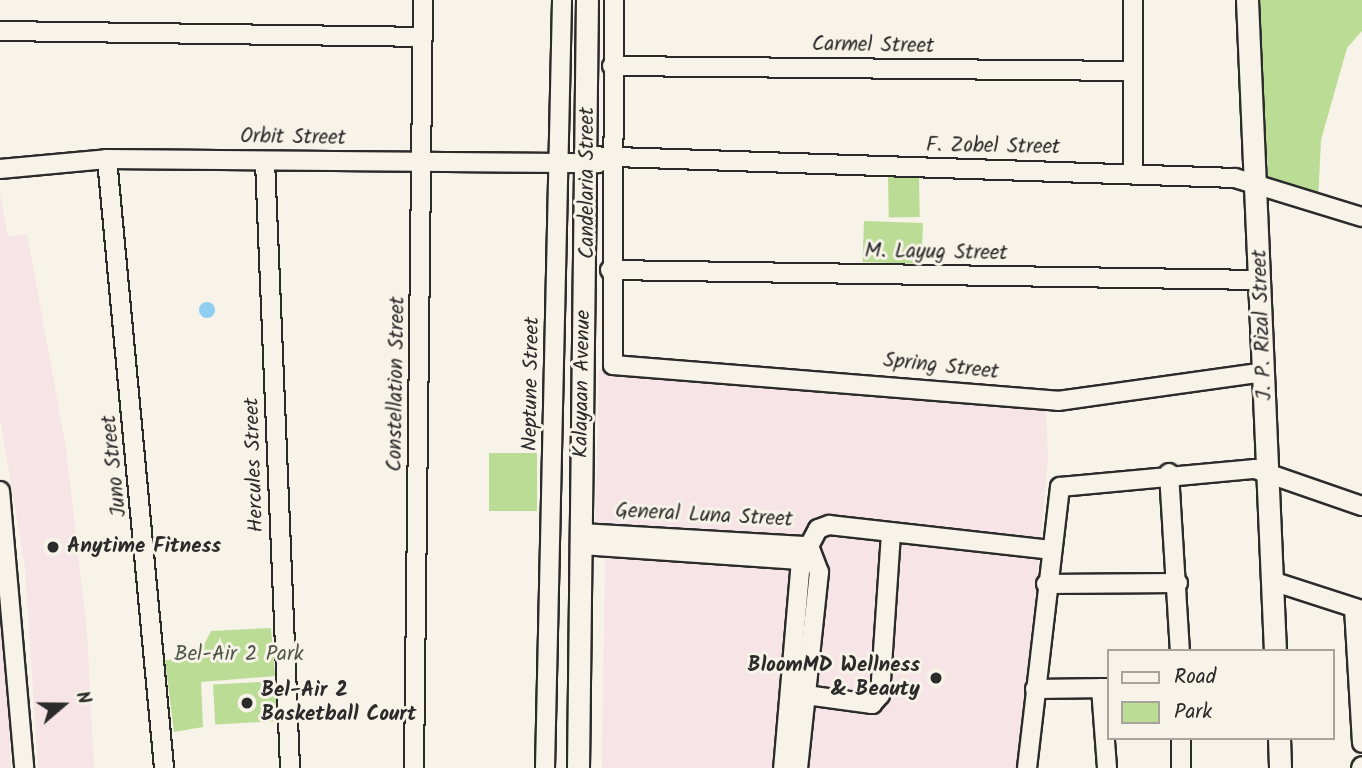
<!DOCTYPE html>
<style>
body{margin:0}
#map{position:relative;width:1362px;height:768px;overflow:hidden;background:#f7f3e8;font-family:Kalam,sans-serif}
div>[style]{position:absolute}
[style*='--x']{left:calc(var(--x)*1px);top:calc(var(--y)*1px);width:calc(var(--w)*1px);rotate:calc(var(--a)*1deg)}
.built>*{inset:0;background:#f6e4e6}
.green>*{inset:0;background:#bbdc95;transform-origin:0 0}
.water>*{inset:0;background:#90cef1}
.round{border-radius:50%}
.roads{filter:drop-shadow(2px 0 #2b2b2b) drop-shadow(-2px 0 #2b2b2b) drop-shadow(0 2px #2b2b2b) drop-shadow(0 -2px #2b2b2b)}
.minor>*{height:18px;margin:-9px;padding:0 9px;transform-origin:9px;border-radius:9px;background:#f7f3e8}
.major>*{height:21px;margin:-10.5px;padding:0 10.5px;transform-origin:10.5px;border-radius:10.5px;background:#f7f3e8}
.dots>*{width:19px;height:19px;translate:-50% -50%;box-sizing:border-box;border:4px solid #f7f3e8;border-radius:50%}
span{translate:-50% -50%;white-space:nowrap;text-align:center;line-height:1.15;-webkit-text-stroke:6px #f7f3e8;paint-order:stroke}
.street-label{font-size:21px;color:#2b2b2b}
.poi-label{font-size:21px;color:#2b2b2b;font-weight:700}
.left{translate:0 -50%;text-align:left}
.right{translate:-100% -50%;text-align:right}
.park-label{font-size:21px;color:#4f5746}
.legend{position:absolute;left:1107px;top:649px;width:228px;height:91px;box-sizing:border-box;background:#f7f3e8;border:2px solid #a5a39c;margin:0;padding:9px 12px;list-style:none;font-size:21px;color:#2b2b2b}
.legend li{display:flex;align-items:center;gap:14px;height:35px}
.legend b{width:35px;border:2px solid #a5a39c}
.north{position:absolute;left:28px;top:670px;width:70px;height:70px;-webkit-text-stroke:5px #f7f3e8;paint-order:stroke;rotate:70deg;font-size:19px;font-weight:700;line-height:28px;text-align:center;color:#2b2b2b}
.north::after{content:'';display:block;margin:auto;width:24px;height:32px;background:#2b2b2b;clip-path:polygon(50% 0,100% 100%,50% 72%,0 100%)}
</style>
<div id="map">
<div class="built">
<i style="clip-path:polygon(0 193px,8px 237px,27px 234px,66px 448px,87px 632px,94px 768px,38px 768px,25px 567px,0 418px)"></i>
<i style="clip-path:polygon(599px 370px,806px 377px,806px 372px,1046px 406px,1048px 459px,1020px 768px,602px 768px,605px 557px,801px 566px,802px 535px,595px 528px)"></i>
<i style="clip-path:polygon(0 591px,6px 662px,11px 768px,0 768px)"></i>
</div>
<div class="green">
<i style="clip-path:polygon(1256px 0,1362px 0,1362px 31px,1347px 48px,1321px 140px,1318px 202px,1269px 185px)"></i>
<i style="left:919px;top:176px;width:41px;height:31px;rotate:89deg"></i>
<i style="left:864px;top:221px;width:59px;height:41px;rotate:2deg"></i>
<i style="left:489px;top:453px;width:48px;height:58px"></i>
<i style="clip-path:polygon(271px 628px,275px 676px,201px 682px,203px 727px,174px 732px,165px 660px,197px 659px,211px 631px)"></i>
<i style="left:280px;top:681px;width:40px;height:67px;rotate:87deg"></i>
</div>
<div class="water">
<i class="round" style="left:199px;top:302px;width:16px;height:16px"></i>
</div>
<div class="roads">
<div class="minor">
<i style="--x:614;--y:0;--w:365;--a:90.2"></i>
<i style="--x:613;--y:365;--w:446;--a:4.6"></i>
<i style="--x:1058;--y:401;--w:208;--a:-8"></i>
<i style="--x:1133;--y:0;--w:173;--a:90"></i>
<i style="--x:0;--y:31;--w:423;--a:0.8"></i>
<i style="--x:612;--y:66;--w:521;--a:0.55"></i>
<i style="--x:586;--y:156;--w:649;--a:1.94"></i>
<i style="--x:1235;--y:178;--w:133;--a:17.1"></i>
<i style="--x:107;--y:159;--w:612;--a:84.65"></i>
<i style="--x:265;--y:161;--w:608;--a:87.64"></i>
<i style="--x:0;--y:169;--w:107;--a:-5.3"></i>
<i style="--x:107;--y:159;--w:491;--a:0.5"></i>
<i style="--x:610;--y:270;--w:651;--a:0.88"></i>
<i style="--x:1169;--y:473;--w:178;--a:86.5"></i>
<i style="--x:0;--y:491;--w:278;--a:85"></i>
<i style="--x:581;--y:533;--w:228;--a:3.3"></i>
<i style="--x:809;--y:546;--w:28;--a:69"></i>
<i style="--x:819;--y:572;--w:197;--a:96.1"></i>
<i style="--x:580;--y:545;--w:222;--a:3.9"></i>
<i style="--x:801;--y:560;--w:209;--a:94.9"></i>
<i style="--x:809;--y:546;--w:19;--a:-62"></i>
<i style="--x:818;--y:529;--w:12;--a:-20"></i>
<i style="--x:829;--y:525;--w:223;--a:6.4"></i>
<i style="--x:1272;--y:581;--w:95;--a:17.9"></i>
<i style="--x:1046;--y:584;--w:132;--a:-0.4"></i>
<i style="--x:1354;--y:608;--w:135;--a:86.6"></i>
<i style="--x:1101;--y:688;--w:80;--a:85.7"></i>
<i style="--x:1035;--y:689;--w:73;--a:-0.8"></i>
<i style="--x:806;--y:695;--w:67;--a:7.8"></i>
<i style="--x:872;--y:704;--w:12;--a:-48"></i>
<i style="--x:880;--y:695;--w:163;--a:-86.1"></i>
<i style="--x:1181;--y:738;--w:30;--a:90"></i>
<i style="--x:414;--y:768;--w:768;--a:-89.33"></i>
<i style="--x:545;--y:768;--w:768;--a:-88.73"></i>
<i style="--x:1027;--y:768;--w:283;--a:-83.3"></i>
<i style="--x:1060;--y:487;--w:196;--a:-5.3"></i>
<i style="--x:1255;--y:469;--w:113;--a:19.1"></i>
<i style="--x:1361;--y:768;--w:2;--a:-63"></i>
</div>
<div class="major">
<i style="--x:1247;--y:0;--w:652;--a:87.54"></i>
<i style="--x:1279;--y:738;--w:30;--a:88"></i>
<i style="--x:578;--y:768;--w:768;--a:-89.33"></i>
</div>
</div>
<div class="dots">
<i style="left:53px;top:547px;background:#2b2b2b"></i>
<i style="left:936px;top:678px;background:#2b2b2b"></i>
<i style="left:247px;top:703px;background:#2b2b2b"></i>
</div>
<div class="street-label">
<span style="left:873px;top:46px;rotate:1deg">Carmel Street</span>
<span style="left:293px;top:138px;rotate:1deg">Orbit Street</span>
<span style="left:993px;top:147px;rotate:1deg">F. Zobel Street</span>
<span style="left:588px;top:183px;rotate:-90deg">Candelaria Street</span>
<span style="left:936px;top:253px;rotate:1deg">M. Layug Street</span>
<span style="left:1263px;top:325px;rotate:-92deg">J. P. Rizal Street</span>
<span style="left:941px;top:367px;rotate:6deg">Spring Street</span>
<span style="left:397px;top:384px;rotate:-89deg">Constellation Street</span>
<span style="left:532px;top:384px;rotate:-89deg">Neptune Street</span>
<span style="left:583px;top:384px;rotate:-89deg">Kalayaan Avenue</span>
<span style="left:255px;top:465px;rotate:-92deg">Hercules Street</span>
<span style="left:115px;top:466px;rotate:-96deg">Juno Street</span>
<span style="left:704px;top:516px;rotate:3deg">General Luna Street</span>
</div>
<div class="poi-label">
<span class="left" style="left:67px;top:547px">Anytime Fitness</span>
<span class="right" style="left:920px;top:678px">BloomMD Wellness<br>&amp; Beauty</span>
<span class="left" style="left:261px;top:703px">Bel-Air 2<br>Basketball Court</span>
</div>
<div class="park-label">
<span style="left:239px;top:655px">Bel-Air 2 Park</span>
</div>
<ul class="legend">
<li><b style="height:9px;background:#f7f3e8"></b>Road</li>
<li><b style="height:19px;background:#bbdc95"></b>Park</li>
</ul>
<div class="north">N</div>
</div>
